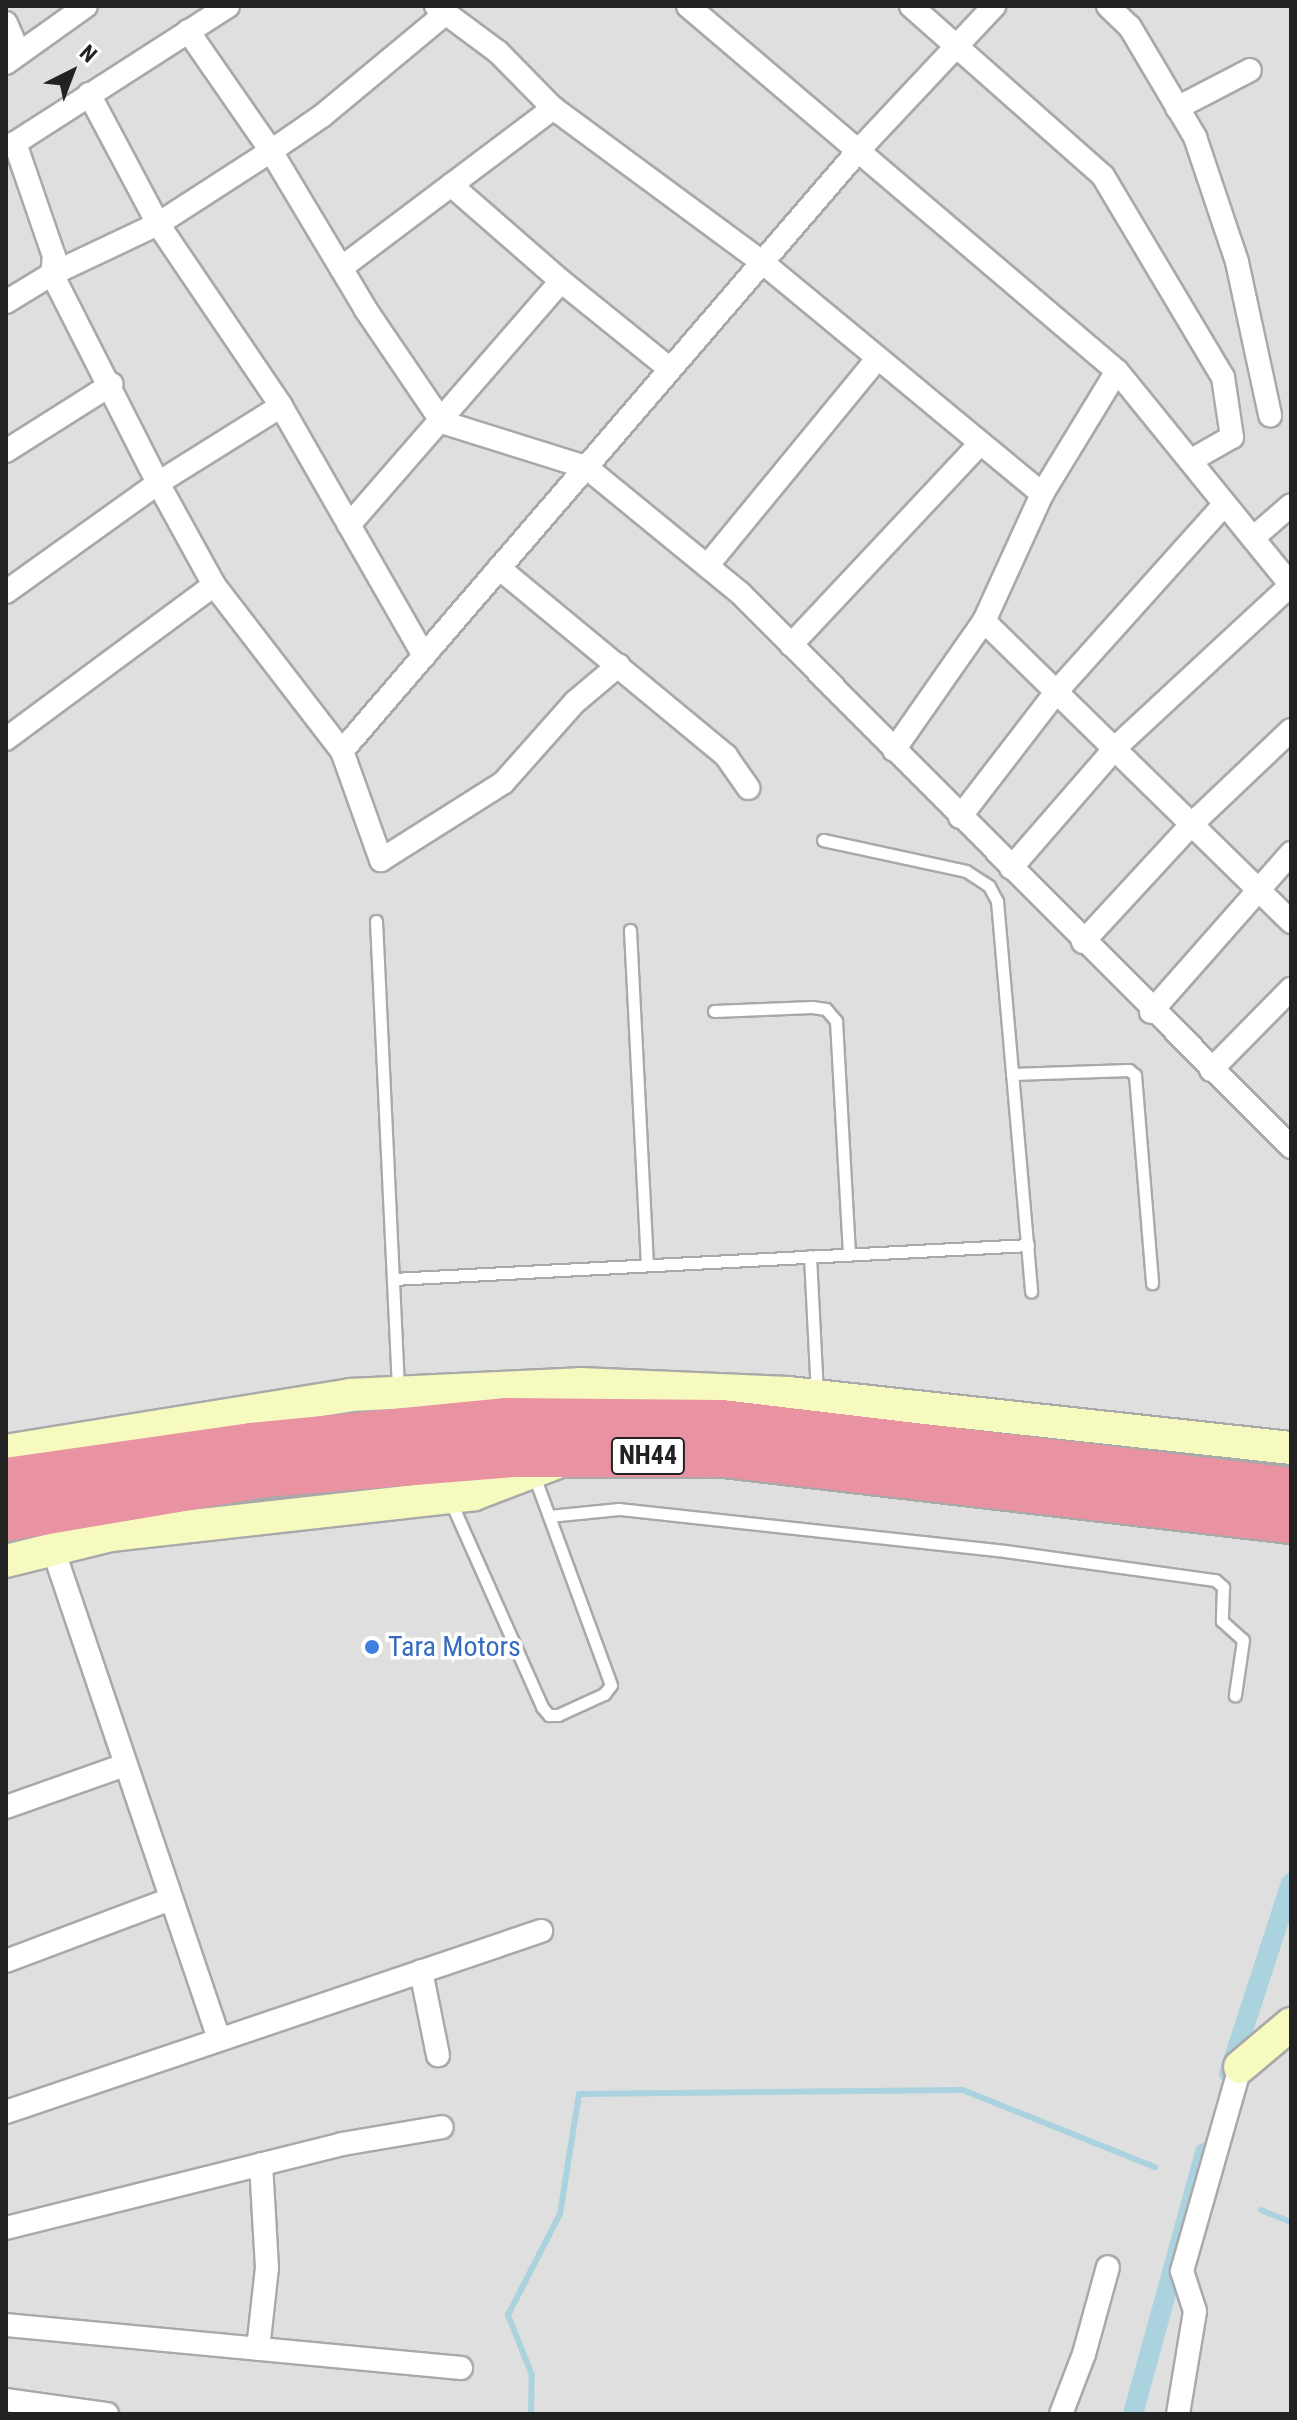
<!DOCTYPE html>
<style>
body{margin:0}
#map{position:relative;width:1297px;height:2420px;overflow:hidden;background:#f2efe9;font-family:"Roboto Condensed",sans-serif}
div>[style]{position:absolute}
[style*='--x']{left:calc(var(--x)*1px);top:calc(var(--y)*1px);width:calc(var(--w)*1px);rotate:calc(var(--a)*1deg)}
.residential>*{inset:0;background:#e0dfdf;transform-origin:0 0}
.stream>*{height:6px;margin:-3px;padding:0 3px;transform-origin:3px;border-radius:3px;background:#aad3df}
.canal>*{height:20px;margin:-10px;padding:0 10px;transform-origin:10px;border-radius:10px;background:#aad3df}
.roads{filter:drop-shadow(2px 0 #a9a9a9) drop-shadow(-2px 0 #a9a9a9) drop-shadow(0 2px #a9a9a9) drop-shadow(0 -2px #a9a9a9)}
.lane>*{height:11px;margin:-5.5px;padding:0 5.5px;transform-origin:5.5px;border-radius:5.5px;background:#fff}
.street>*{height:22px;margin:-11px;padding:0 11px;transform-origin:11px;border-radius:11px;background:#fff}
.secondary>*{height:32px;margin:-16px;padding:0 16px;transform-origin:16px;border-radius:16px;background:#f7fabf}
.highway>*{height:42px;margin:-21px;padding:0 21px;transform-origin:21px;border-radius:21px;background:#e892a2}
.dots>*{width:22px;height:22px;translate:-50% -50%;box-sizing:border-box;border:4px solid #fff;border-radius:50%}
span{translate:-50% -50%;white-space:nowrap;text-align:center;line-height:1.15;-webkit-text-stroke:7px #fff;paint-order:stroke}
.shield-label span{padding:2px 6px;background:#fff;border:2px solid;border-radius:6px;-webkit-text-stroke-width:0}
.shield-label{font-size:26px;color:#222;font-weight:700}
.shop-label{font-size:28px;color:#366cbe}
.left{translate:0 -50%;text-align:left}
.frame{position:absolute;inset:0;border:8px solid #222;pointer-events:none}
.north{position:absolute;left:32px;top:32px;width:80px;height:80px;-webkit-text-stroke:6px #fff;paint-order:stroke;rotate:42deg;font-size:22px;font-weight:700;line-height:32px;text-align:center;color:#222}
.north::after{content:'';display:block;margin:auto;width:28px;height:36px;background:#222;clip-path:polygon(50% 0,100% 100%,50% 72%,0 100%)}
</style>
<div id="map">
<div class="residential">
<i style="left:6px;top:6px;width:1285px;height:2408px"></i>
</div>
<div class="stream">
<i style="--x:1261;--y:2210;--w:32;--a:22"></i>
<i style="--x:531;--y:2414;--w:39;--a:-89"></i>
<i style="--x:532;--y:2375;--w:65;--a:-111.8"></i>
<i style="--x:508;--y:2315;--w:114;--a:-62.8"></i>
<i style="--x:560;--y:2214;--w:121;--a:-81"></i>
<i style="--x:579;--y:2094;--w:384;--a:-0.6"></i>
<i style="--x:963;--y:2090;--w:207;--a:21.9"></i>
</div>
<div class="canal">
<i style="--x:1229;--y:2073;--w:200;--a:-71.9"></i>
<i style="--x:1133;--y:2414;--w:271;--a:-74.6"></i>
</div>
<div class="roads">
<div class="lane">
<i style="--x:823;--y:840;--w:146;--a:12.2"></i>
<i style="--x:966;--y:871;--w:27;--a:33"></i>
<i style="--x:989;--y:886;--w:17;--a:62"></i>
<i style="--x:997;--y:901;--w:392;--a:85"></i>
<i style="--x:376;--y:921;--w:468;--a:87.3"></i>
<i style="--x:630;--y:930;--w:334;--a:87.1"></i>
<i style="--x:714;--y:1011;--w:98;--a:-2.3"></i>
<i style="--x:812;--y:1007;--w:14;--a:8"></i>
<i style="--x:826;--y:1009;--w:16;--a:50"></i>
<i style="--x:836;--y:1021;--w:233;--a:86.8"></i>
<i style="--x:1012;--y:1074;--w:117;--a:-2"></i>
<i style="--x:1129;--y:1070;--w:8;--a:40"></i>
<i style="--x:1135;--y:1075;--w:209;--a:85.3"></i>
<i style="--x:810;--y:1256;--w:139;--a:87.1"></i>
<i style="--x:393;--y:1279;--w:636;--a:-3.06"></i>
<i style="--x:450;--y:1500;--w:227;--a:66"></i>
<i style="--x:542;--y:1707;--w:11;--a:49"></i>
<i style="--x:549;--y:1715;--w:9;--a:0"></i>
<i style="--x:558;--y:1715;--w:51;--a:-24.5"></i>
<i style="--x:604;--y:1694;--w:11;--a:-52"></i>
<i style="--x:611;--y:1685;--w:223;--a:-110.2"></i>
<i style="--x:549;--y:1516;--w:70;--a:-5.7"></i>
<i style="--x:619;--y:1509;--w:388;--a:6.2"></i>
<i style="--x:1005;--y:1551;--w:212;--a:7.9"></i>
<i style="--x:1215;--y:1580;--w:11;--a:41"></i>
<i style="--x:1223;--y:1587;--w:34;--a:92"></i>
<i style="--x:1222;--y:1621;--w:28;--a:42"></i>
<i style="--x:1243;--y:1640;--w:56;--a:98.3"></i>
</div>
<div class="street">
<i style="--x:436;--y:6;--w:77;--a:36.6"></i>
<i style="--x:498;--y:52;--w:78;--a:45.5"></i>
<i style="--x:553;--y:108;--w:260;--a:36.4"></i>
<i style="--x:762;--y:262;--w:364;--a:39.6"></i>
<i style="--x:688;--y:6;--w:563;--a:40.39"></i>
<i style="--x:1117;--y:371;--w:144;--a:121.4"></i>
<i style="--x:1042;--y:494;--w:140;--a:114.5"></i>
<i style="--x:984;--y:621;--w:430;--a:44.4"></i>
<i style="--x:911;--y:6;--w:256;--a:41.5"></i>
<i style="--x:1103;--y:176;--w:234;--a:59.2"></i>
<i style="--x:1223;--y:377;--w:61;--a:81.5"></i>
<i style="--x:1232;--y:437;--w:48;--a:150.3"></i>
<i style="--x:1108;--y:6;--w:30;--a:44"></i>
<i style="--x:1130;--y:27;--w:128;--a:59.4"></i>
<i style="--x:1195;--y:137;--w:132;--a:71.4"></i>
<i style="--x:1237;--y:262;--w:157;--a:77.8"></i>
<i style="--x:6;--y:23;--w:33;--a:67"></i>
<i style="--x:188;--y:31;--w:146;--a:55.3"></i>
<i style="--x:271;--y:151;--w:185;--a:59.1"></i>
<i style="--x:366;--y:310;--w:135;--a:55.8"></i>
<i style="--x:442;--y:422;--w:151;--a:17.4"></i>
<i style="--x:586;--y:467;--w:199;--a:39.3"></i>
<i style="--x:740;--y:593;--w:781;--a:45.16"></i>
<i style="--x:6;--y:63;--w:98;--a:-35.5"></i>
<i style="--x:89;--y:94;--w:147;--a:62"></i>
<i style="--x:158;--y:224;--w:220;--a:55.9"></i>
<i style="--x:281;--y:406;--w:288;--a:60.2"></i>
<i style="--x:1177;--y:108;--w:82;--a:-27.5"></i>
<i style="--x:15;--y:143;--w:253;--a:-32.7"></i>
<i style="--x:6;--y:146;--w:9;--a:-18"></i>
<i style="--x:15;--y:143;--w:120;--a:71"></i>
<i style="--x:54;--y:256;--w:18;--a:96"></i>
<i style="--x:52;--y:274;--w:234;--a:63.1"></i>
<i style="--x:158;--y:483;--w:145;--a:-32"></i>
<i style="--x:451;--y:185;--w:146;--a:41.1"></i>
<i style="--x:341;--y:268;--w:266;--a:-37"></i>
<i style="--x:6;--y:302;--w:54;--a:-31.3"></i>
<i style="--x:52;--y:274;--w:117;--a:-25.3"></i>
<i style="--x:158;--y:224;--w:135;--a:-32.9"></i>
<i style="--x:271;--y:151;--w:62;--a:-34.5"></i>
<i style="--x:322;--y:116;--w:161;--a:-39.7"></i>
<i style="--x:1117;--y:371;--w:276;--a:50.9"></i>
<i style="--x:6;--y:451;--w:125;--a:-32.3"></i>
<i style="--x:349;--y:525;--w:323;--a:-49"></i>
<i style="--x:561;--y:281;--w:140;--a:38.9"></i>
<i style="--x:1253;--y:538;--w:50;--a:-41"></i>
<i style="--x:707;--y:566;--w:269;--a:-50.6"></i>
<i style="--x:499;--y:568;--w:295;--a:39.6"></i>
<i style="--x:726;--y:756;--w:39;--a:55"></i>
<i style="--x:6;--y:592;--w:187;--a:-35.6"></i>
<i style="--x:158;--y:483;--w:116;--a:61.2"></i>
<i style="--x:791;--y:645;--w:277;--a:-46.8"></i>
<i style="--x:6;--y:739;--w:259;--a:-36.5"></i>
<i style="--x:214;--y:585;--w:210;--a:52.4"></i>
<i style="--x:342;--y:751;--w:791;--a:-49.3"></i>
<i style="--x:858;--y:151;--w:199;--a:-46.8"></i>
<i style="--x:894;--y:750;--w:157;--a:-55.1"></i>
<i style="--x:342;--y:751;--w:116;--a:70.3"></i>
<i style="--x:381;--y:860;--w:144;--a:-32.3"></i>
<i style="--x:503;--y:783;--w:108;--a:-48.4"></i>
<i style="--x:575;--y:702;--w:57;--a:-40.1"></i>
<i style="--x:960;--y:817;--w:159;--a:-52.4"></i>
<i style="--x:1057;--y:691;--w:251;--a:-48.1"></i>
<i style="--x:1011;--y:868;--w:160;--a:-49"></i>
<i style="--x:1116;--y:747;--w:238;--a:-42.8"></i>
<i style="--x:1083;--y:942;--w:162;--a:-47.3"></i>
<i style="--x:1193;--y:823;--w:135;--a:-43.5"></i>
<i style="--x:1151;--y:1012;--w:212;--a:-48.6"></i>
<i style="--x:1211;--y:1070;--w:114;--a:-45.4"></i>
<i style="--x:53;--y:1549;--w:517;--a:71.28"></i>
<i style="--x:6;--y:1807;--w:126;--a:-19.4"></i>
<i style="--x:6;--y:1961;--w:176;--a:-20.6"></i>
<i style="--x:421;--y:1971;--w:86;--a:78.6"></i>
<i style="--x:6;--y:2112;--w:565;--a:-18.69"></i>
<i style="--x:6;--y:2228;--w:346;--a:-14"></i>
<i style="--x:342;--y:2144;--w:101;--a:-9.6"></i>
<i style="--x:6;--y:2325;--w:457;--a:5.4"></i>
<i style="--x:258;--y:2349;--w:81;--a:-83.7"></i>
<i style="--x:267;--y:2268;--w:104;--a:-93.3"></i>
<i style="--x:6;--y:2400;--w:102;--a:7.9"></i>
<i style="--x:1061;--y:2414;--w:64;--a:-69"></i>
<i style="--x:1084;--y:2354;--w:90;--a:-74.6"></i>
<i style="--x:1178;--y:2414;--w:104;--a:-80.6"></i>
<i style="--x:1195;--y:2311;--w:42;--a:-108"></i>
<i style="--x:1182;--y:2271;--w:212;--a:-74.1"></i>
</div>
<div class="secondary">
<i style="--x:6;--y:1451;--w:349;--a:-9.2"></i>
<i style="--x:350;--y:1395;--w:230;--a:-2.7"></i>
<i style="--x:580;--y:1384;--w:208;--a:2.5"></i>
<i style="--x:788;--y:1393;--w:506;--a:6.24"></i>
<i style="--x:6;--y:1561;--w:108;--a:-13.9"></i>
<i style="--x:111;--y:1535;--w:365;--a:-6.4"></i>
<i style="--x:474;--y:1494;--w:90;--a:-20.9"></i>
<i style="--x:1240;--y:2067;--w:67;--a:-40.1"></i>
</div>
<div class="highway">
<i style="--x:6;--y:1479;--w:248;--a:-8.1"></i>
<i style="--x:252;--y:1444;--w:256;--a:-5.6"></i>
<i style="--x:507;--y:1419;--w:215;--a:0.5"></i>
<i style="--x:722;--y:1421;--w:573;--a:6.81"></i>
<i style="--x:6;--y:1520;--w:263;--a:-9.6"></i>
<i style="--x:265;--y:1476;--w:249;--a:-4.6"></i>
<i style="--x:513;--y:1456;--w:211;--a:0"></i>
<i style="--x:724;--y:1456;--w:571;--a:6.64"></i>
</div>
</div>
<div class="dots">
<i style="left:372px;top:1647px;background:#3f7fe0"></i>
</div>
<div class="shield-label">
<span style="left:648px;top:1456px">NH44</span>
</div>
<div class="shop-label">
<span class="left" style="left:388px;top:1647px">Tara Motors</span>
</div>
<div class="frame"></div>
<div class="north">N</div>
</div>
